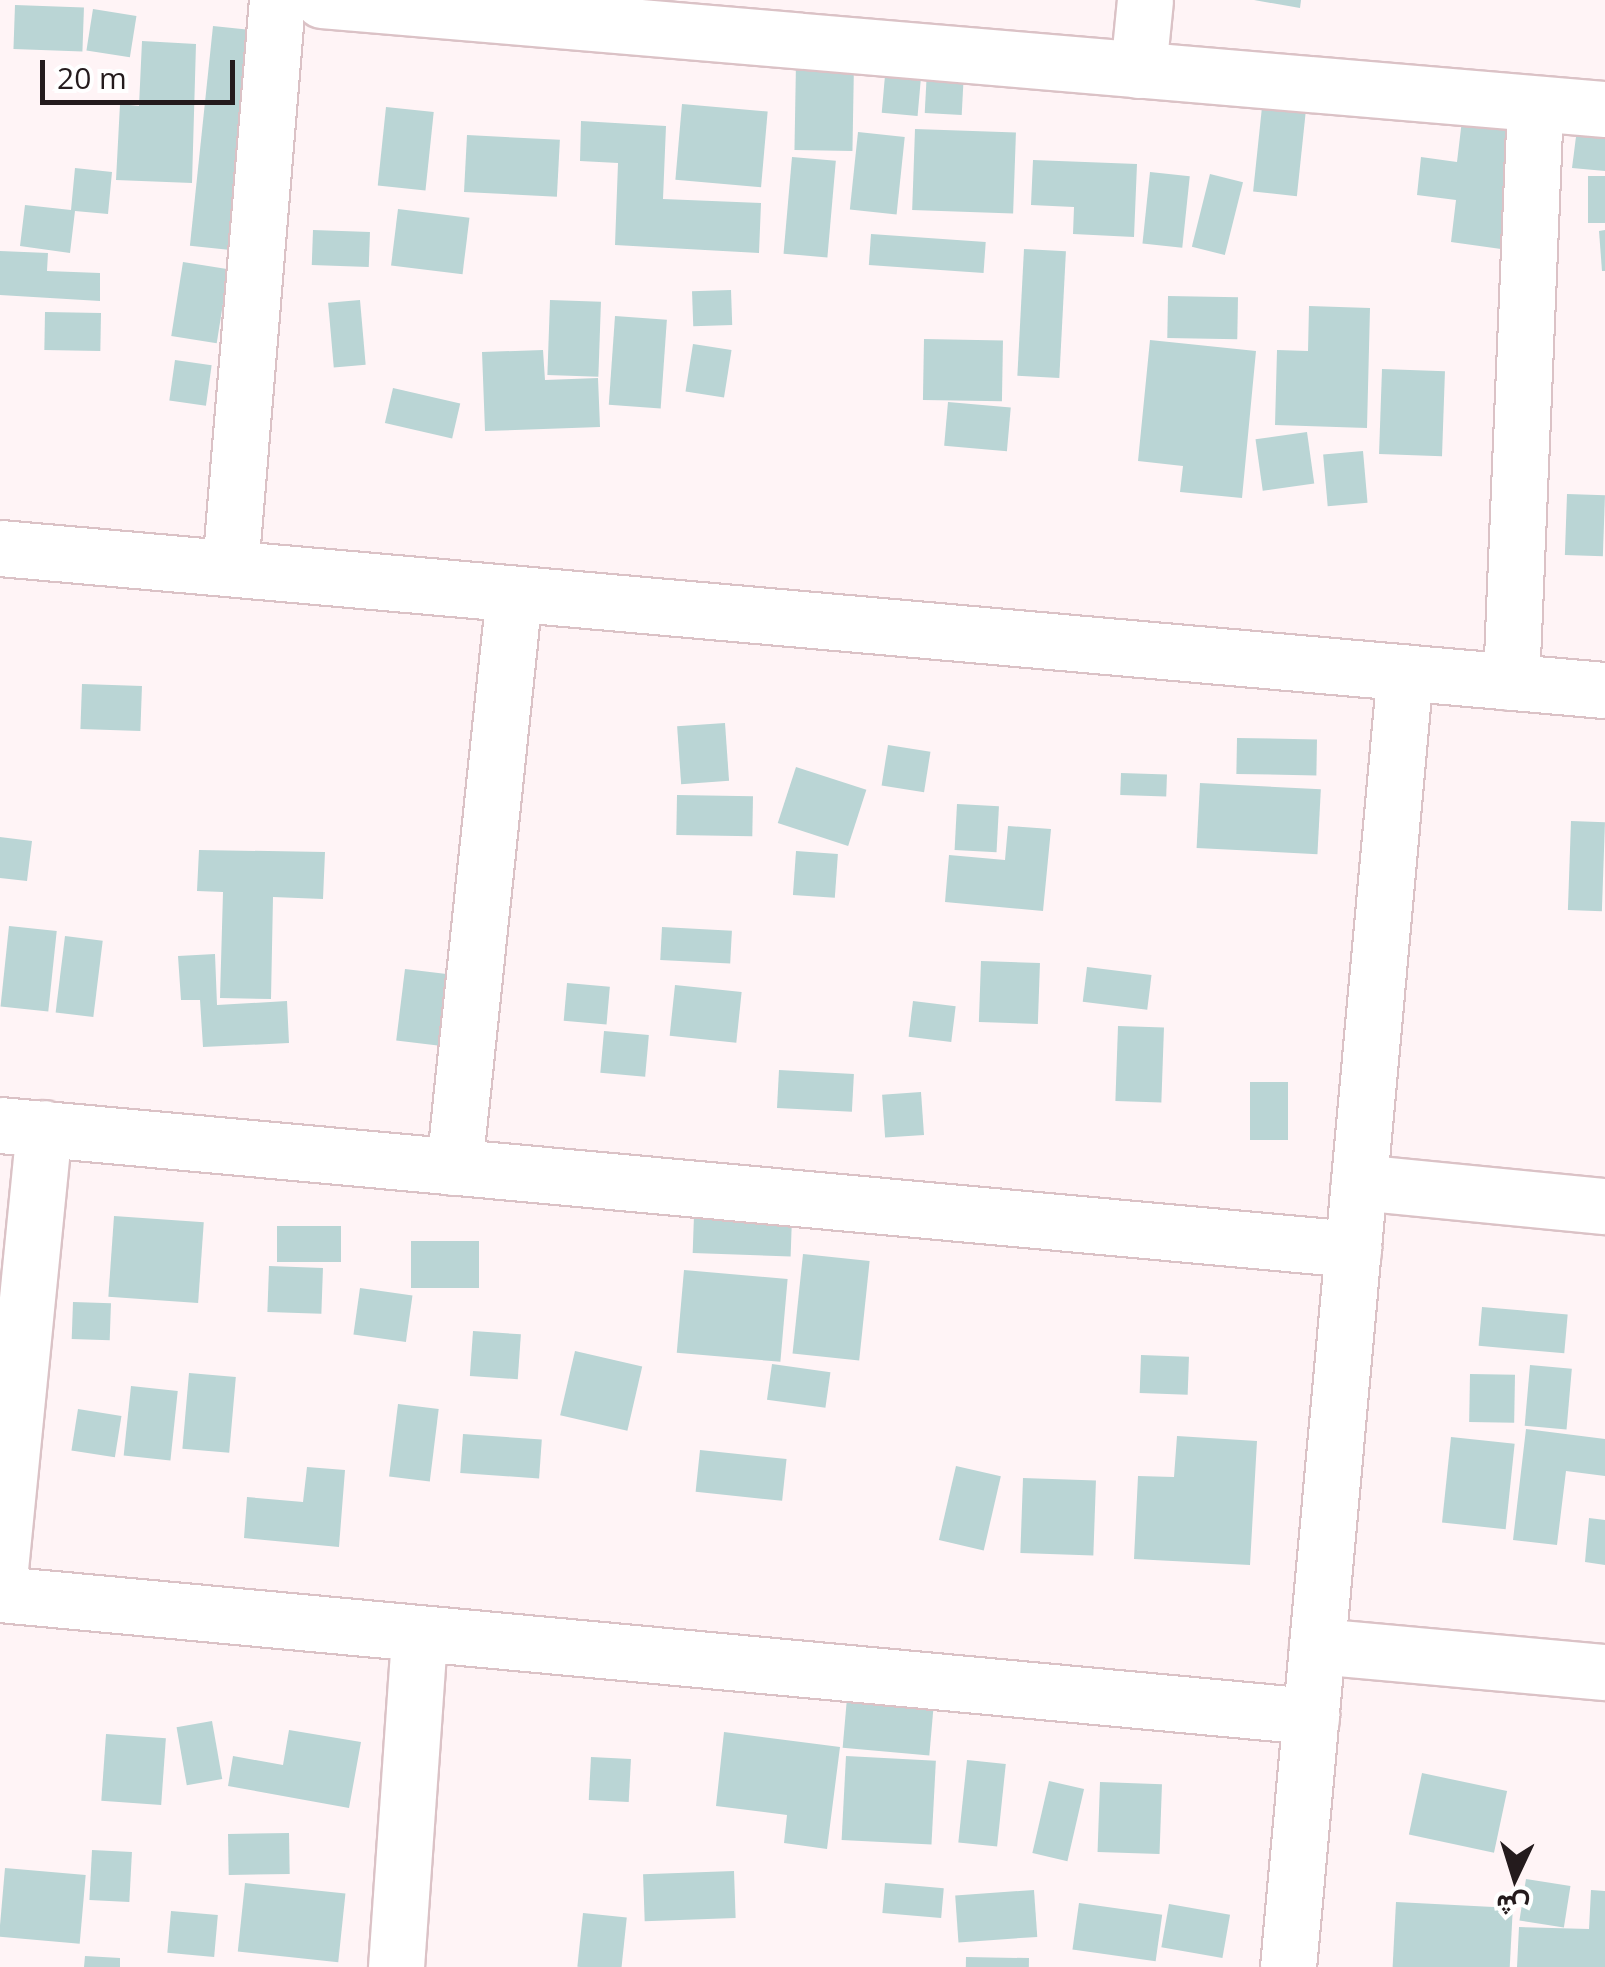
<!DOCTYPE html>
<meta charset="utf-8">
<style>
body{margin:0}
#map{position:relative;width:1605px;height:1967px;overflow:hidden;background:#fff4f6;font-family:"Open Sans",Vazirmatn,sans-serif}
div>[style]{position:absolute}
[style*='--x']{left:calc(var(--x)*1px);top:calc(var(--y)*1px);width:calc(var(--w)*1px);rotate:calc(var(--a)*1deg)}
.building>*{inset:0;background:#bad5d5;transform-origin:0 0}
.roads{filter:drop-shadow(2px 0 #dbc2c6) drop-shadow(-2px 0 #dbc2c6) drop-shadow(0 2px #dbc2c6) drop-shadow(0 -2px #dbc2c6)}
.minor>*{height:55px;margin:-27.5px;padding:0 27.5px;transform-origin:27.5px;border-radius:27.5px;background:#fff}
span{translate:-50% -50%;white-space:nowrap;text-align:center;line-height:1.15;-webkit-text-stroke:8px #fff;paint-order:stroke}
.north{position:absolute;left:1465px;top:1827px;width:100px;height:100px;-webkit-text-stroke:8px #fff;paint-order:stroke;rotate:184deg;font-size:28px;font-weight:700;line-height:40px;text-align:center;color:#241b1d}
.north::after{content:'';display:block;margin:auto;width:35px;height:45px;background:#241b1d;clip-path:polygon(50% 0,100% 100%,50% 72%,0 100%)}
.scale{position:absolute;left:40px;top:60px;width:195px;height:45px;box-sizing:border-box;border:5px solid #241b1d;border-top:0;padding-left:12px;font-size:30px;line-height:35px;white-space:nowrap;color:#241b1d;-webkit-text-stroke:8px #fff;paint-order:stroke}
</style>
<div id="map">
<div class="building">
<i style="clip-path:polygon(1254px 0,1301px 0,1300px 8px)"></i>
<i style="left:15px;top:5px;width:69px;height:44px;rotate:2deg"></i>
<i style="left:93px;top:9px;width:44px;height:42px;rotate:9deg"></i>
<i style="left:213px;top:26px;width:48px;height:221px;rotate:6deg"></i>
<i style="clip-path:polygon(142px 41px,196px 44px,192px 183px,116px 180px,120px 104px,139px 106px)"></i>
<i style="left:796px;top:62px;width:58px;height:88px;rotate:1deg"></i>
<i style="left:886px;top:64px;width:36px;height:49px;rotate:5deg"></i>
<i style="left:927px;top:70px;width:37px;height:43px;rotate:3deg"></i>
<i style="left:682px;top:104px;width:86px;height:76px;rotate:5deg"></i>
<i style="left:386px;top:107px;width:48px;height:79px;rotate:6deg"></i>
<i style="left:1262px;top:107px;width:44px;height:85px;rotate:6deg"></i>
<i style="clip-path:polygon(1462px 120px,1515px 126px,1501px 249px,1451px 242px,1456px 200px,1417px 195px,1421px 157px,1457px 162px)"></i>
<i style="clip-path:polygon(581px 121px,666px 126px,663px 199px,761px 203px,759px 253px,615px 245px,618px 163px,580px 161px)"></i>
<i style="left:915px;top:129px;width:101px;height:81px;rotate:2deg"></i>
<i style="clip-path:polygon(1577px 129px,1605px 132px,1605px 171px,1572px 168px)"></i>
<i style="left:858px;top:132px;width:47px;height:78px;rotate:6deg"></i>
<i style="left:467px;top:135px;width:93px;height:57px;rotate:3deg"></i>
<i style="left:792px;top:157px;width:44px;height:97px;rotate:5deg"></i>
<i style="clip-path:polygon(1033px 160px,1137px 164px,1134px 237px,1073px 234px,1074px 207px,1031px 205px)"></i>
<i style="clip-path:polygon(75px 168px,112px 172px,108px 214px,75px 211px,70px 253px,20px 246px,25px 205px,71px 210px)"></i>
<i style="left:1150px;top:172px;width:40px;height:72px;rotate:6deg"></i>
<i style="left:1210px;top:174px;width:34px;height:75px;rotate:14deg"></i>
<i style="left:1588px;top:176px;width:17px;height:47px"></i>
<i style="left:398px;top:209px;width:72px;height:57px;rotate:7deg"></i>
<i style="left:313px;top:230px;width:57px;height:35px;rotate:2deg"></i>
<i style="clip-path:polygon(1605px 230px,1605px 271px,1602px 271px,1599px 231px)"></i>
<i style="left:871px;top:234px;width:115px;height:31px;rotate:4deg"></i>
<i style="left:1024px;top:249px;width:42px;height:127px;rotate:3deg"></i>
<i style="clip-path:polygon(0 251px,48px 253px,47px 271px,100px 273px,100px 301px,0 295px)"></i>
<i style="left:183px;top:262px;width:46px;height:75px;rotate:9deg"></i>
<i style="left:731px;top:290px;width:35px;height:39px;rotate:88deg"></i>
<i style="left:1168px;top:296px;width:70px;height:42px;rotate:1deg"></i>
<i style="left:360px;top:300px;width:65px;height:32px;rotate:85deg"></i>
<i style="left:550px;top:300px;width:51px;height:75px;rotate:2deg"></i>
<i style="clip-path:polygon(1309px 306px,1370px 308px,1367px 428px,1275px 425px,1277px 350px,1308px 351px)"></i>
<i style="left:45px;top:312px;width:56px;height:38px;rotate:1deg"></i>
<i style="left:615px;top:316px;width:52px;height:89px;rotate:4deg"></i>
<i style="left:924px;top:339px;width:79px;height:61px;rotate:1deg"></i>
<i style="clip-path:polygon(1150px 340px,1256px 351px,1242px 498px,1180px 492px,1183px 466px,1138px 461px)"></i>
<i style="left:693px;top:344px;width:39px;height:48px;rotate:9deg"></i>
<i style="clip-path:polygon(543px 350px,545px 380px,598px 378px,600px 427px,485px 431px,482px 352px)"></i>
<i style="left:175px;top:360px;width:37px;height:41px;rotate:8deg"></i>
<i style="left:1382px;top:369px;width:63px;height:85px;rotate:2deg"></i>
<i style="left:393px;top:388px;width:69px;height:36px;rotate:13deg"></i>
<i style="left:948px;top:402px;width:63px;height:44px;rotate:5deg"></i>
<i style="left:1307px;top:432px;width:52px;height:52px;rotate:82deg"></i>
<i style="left:1363px;top:451px;width:52px;height:40px;rotate:85deg"></i>
<i style="left:1567px;top:494px;width:38px;height:61px;rotate:2deg"></i>
<i style="left:82px;top:684px;width:60px;height:45px;rotate:2deg"></i>
<i style="left:725px;top:723px;width:58px;height:48px;rotate:86deg"></i>
<i style="left:1237px;top:738px;width:80px;height:36px;rotate:1deg"></i>
<i style="left:888px;top:745px;width:43px;height:41px;rotate:9deg"></i>
<i style="left:796px;top:767px;width:74px;height:59px;rotate:18deg"></i>
<i style="left:1121px;top:773px;width:46px;height:22px;rotate:2deg"></i>
<i style="left:1200px;top:783px;width:121px;height:65px;rotate:3deg"></i>
<i style="left:677px;top:795px;width:76px;height:40px;rotate:1deg"></i>
<i style="left:957px;top:804px;width:42px;height:46px;rotate:3deg"></i>
<i style="left:1571px;top:821px;width:34px;height:89px;rotate:2deg"></i>
<i style="clip-path:polygon(1008px 826px,1051px 829px,1043px 911px,945px 902px,949px 855px,1005px 860px)"></i>
<i style="clip-path:polygon(0 837px,32px 841px,27px 881px,0 878px)"></i>
<i style="clip-path:polygon(199px 850px,325px 852px,323px 899px,273px 897px,271px 999px,220px 998px,223px 892px,197px 891px)"></i>
<i style="left:796px;top:851px;width:42px;height:44px;rotate:4deg"></i>
<i style="left:9px;top:926px;width:48px;height:81px;rotate:6deg"></i>
<i style="left:662px;top:927px;width:70px;height:33px;rotate:3deg"></i>
<i style="left:65px;top:936px;width:38px;height:77px;rotate:7deg"></i>
<i style="clip-path:polygon(215px 954px,217px 1005px,287px 1001px,289px 1043px,203px 1047px,200px 1000px,181px 1000px,178px 956px)"></i>
<i style="left:981px;top:961px;width:59px;height:61px;rotate:2deg"></i>
<i style="left:1087px;top:967px;width:65px;height:35px;rotate:7deg"></i>
<i style="left:405px;top:969px;width:46px;height:72px;rotate:7deg"></i>
<i style="left:567px;top:983px;width:43px;height:38px;rotate:5deg"></i>
<i style="left:675px;top:985px;width:67px;height:51px;rotate:6deg"></i>
<i style="left:913px;top:1001px;width:43px;height:36px;rotate:7deg"></i>
<i style="left:1118px;top:1026px;width:46px;height:75px;rotate:2deg"></i>
<i style="left:604px;top:1031px;width:45px;height:42px;rotate:5deg"></i>
<i style="left:779px;top:1070px;width:75px;height:38px;rotate:3deg"></i>
<i style="left:1250px;top:1082px;width:38px;height:58px"></i>
<i style="left:921px;top:1092px;width:43px;height:39px;rotate:86deg"></i>
<i style="left:694px;top:1215px;width:98px;height:38px;rotate:2deg"></i>
<i style="left:114px;top:1216px;width:90px;height:81px;rotate:4deg"></i>
<i style="left:277px;top:1226px;width:64px;height:36px"></i>
<i style="left:411px;top:1241px;width:68px;height:47px"></i>
<i style="left:803px;top:1254px;width:67px;height:100px;rotate:6deg"></i>
<i style="left:269px;top:1266px;width:54px;height:46px;rotate:2deg"></i>
<i style="left:684px;top:1270px;width:104px;height:83px;rotate:5deg"></i>
<i style="left:360px;top:1288px;width:53px;height:47px;rotate:8deg"></i>
<i style="left:73px;top:1302px;width:38px;height:37px;rotate:2deg"></i>
<i style="left:1482px;top:1307px;width:86px;height:39px;rotate:5deg"></i>
<i style="left:473px;top:1331px;width:48px;height:45px;rotate:4deg"></i>
<i style="left:575px;top:1351px;width:69px;height:66px;rotate:13deg"></i>
<i style="left:1141px;top:1355px;width:48px;height:38px;rotate:2deg"></i>
<i style="left:772px;top:1364px;width:59px;height:36px;rotate:8deg"></i>
<i style="left:1530px;top:1365px;width:42px;height:61px;rotate:5deg"></i>
<i style="left:189px;top:1373px;width:47px;height:76px;rotate:5deg"></i>
<i style="left:1470px;top:1374px;width:45px;height:48px;rotate:1deg"></i>
<i style="left:131px;top:1386px;width:47px;height:70px;rotate:6deg"></i>
<i style="left:398px;top:1404px;width:41px;height:73px;rotate:7deg"></i>
<i style="left:78px;top:1409px;width:44px;height:42px;rotate:9deg"></i>
<i style="clip-path:polygon(1526px 1429px,1605px 1439px,1605px 1476px,1566px 1471px,1557px 1545px,1513px 1540px)"></i>
<i style="left:463px;top:1434px;width:79px;height:39px;rotate:4deg"></i>
<i style="clip-path:polygon(1177px 1436px,1257px 1441px,1250px 1565px,1134px 1559px,1138px 1476px,1174px 1477px)"></i>
<i style="left:1451px;top:1437px;width:64px;height:86px;rotate:6deg"></i>
<i style="left:700px;top:1450px;width:87px;height:42px;rotate:6deg"></i>
<i style="left:956px;top:1466px;width:46px;height:76px;rotate:13deg"></i>
<i style="clip-path:polygon(307px 1467px,345px 1470px,339px 1547px,244px 1538px,247px 1497px,303px 1502px)"></i>
<i style="left:1023px;top:1478px;width:73px;height:75px;rotate:2deg"></i>
<i style="clip-path:polygon(1589px 1518px,1605px 1520px,1605px 1565px,1585px 1562px)"></i>
<i style="left:847px;top:1698px;width:87px;height:50px;rotate:5deg"></i>
<i style="left:212px;top:1721px;width:59px;height:36px;rotate:80deg"></i>
<i style="clip-path:polygon(289px 1730px,361px 1742px,349px 1808px,228px 1786px,233px 1756px,283px 1765px)"></i>
<i style="clip-path:polygon(724px 1732px,840px 1747px,827px 1849px,784px 1843px,787px 1815px,716px 1806px)"></i>
<i style="left:106px;top:1734px;width:60px;height:67px;rotate:4deg"></i>
<i style="left:846px;top:1756px;width:90px;height:84px;rotate:3deg"></i>
<i style="left:591px;top:1757px;width:40px;height:43px;rotate:3deg"></i>
<i style="left:967px;top:1760px;width:39px;height:83px;rotate:6deg"></i>
<i style="left:1422px;top:1773px;width:87px;height:63px;rotate:12deg"></i>
<i style="left:1049px;top:1781px;width:36px;height:74px;rotate:13deg"></i>
<i style="left:1100px;top:1782px;width:62px;height:70px;rotate:2deg"></i>
<i style="left:289px;top:1833px;width:41px;height:61px;rotate:89deg"></i>
<i style="left:92px;top:1850px;width:40px;height:50px;rotate:3deg"></i>
<i style="left:5px;top:1868px;width:81px;height:69px;rotate:5deg"></i>
<i style="left:734px;top:1871px;width:47px;height:91px;rotate:88deg"></i>
<i style="left:1526px;top:1879px;width:45px;height:42px;rotate:9deg"></i>
<i style="left:245px;top:1883px;width:101px;height:69px;rotate:6deg"></i>
<i style="left:885px;top:1883px;width:59px;height:30px;rotate:5deg"></i>
<i style="left:1034px;top:1890px;width:47px;height:79px;rotate:86deg"></i>
<i style="clip-path:polygon(1591px 1890px,1605px 1891px,1605px 1967px,1517px 1967px,1519px 1927px,1589px 1929px)"></i>
<i style="left:1396px;top:1902px;width:117px;height:65px;rotate:3deg"></i>
<i style="left:1079px;top:1903px;width:84px;height:47px;rotate:8deg"></i>
<i style="left:1169px;top:1904px;width:62px;height:44px;rotate:10deg"></i>
<i style="left:171px;top:1911px;width:47px;height:42px;rotate:5deg"></i>
<i style="left:583px;top:1913px;width:44px;height:54px;rotate:6deg"></i>
<i style="clip-path:polygon(85px 1956px,120px 1958px,120px 1967px,84px 1967px)"></i>
<i style="left:966px;top:1957px;width:63px;height:10px;rotate:1deg"></i>
</div>
<div class="roads">
<div class="minor">
<i style="--x:322;--y:0;--w:1288;--a:4.86"></i>
<i style="--x:1138;--y:70;--w:70;--a:-84.3"></i>
<i style="--x:0;--y:548;--w:1611;--a:5.06"></i>
<i style="--x:230;--y:568;--w:570;--a:-85.27"></i>
<i style="--x:1511;--y:682;--w:578;--a:-87.62"></i>
<i style="--x:0;--y:1125;--w:1359;--a:5.24"></i>
<i style="--x:454;--y:1167;--w:576;--a:-84.02"></i>
<i style="--x:1359;--y:1182;--w:247;--a:5.6"></i>
<i style="--x:0;--y:1569;--w:443;--a:-84.3"></i>
<i style="--x:0;--y:1594;--w:1317;--a:5.32"></i>
<i style="--x:1317;--y:1646;--w:289;--a:5.2"></i>
<i style="--x:396;--y:1967;--w:334;--a:-86"></i>
<i style="--x:1288;--y:1967;--w:1300;--a:-84.84"></i>
</div>
</div>
<div class="north">ش</div>
<div class="scale">20 m</div>
</div>
